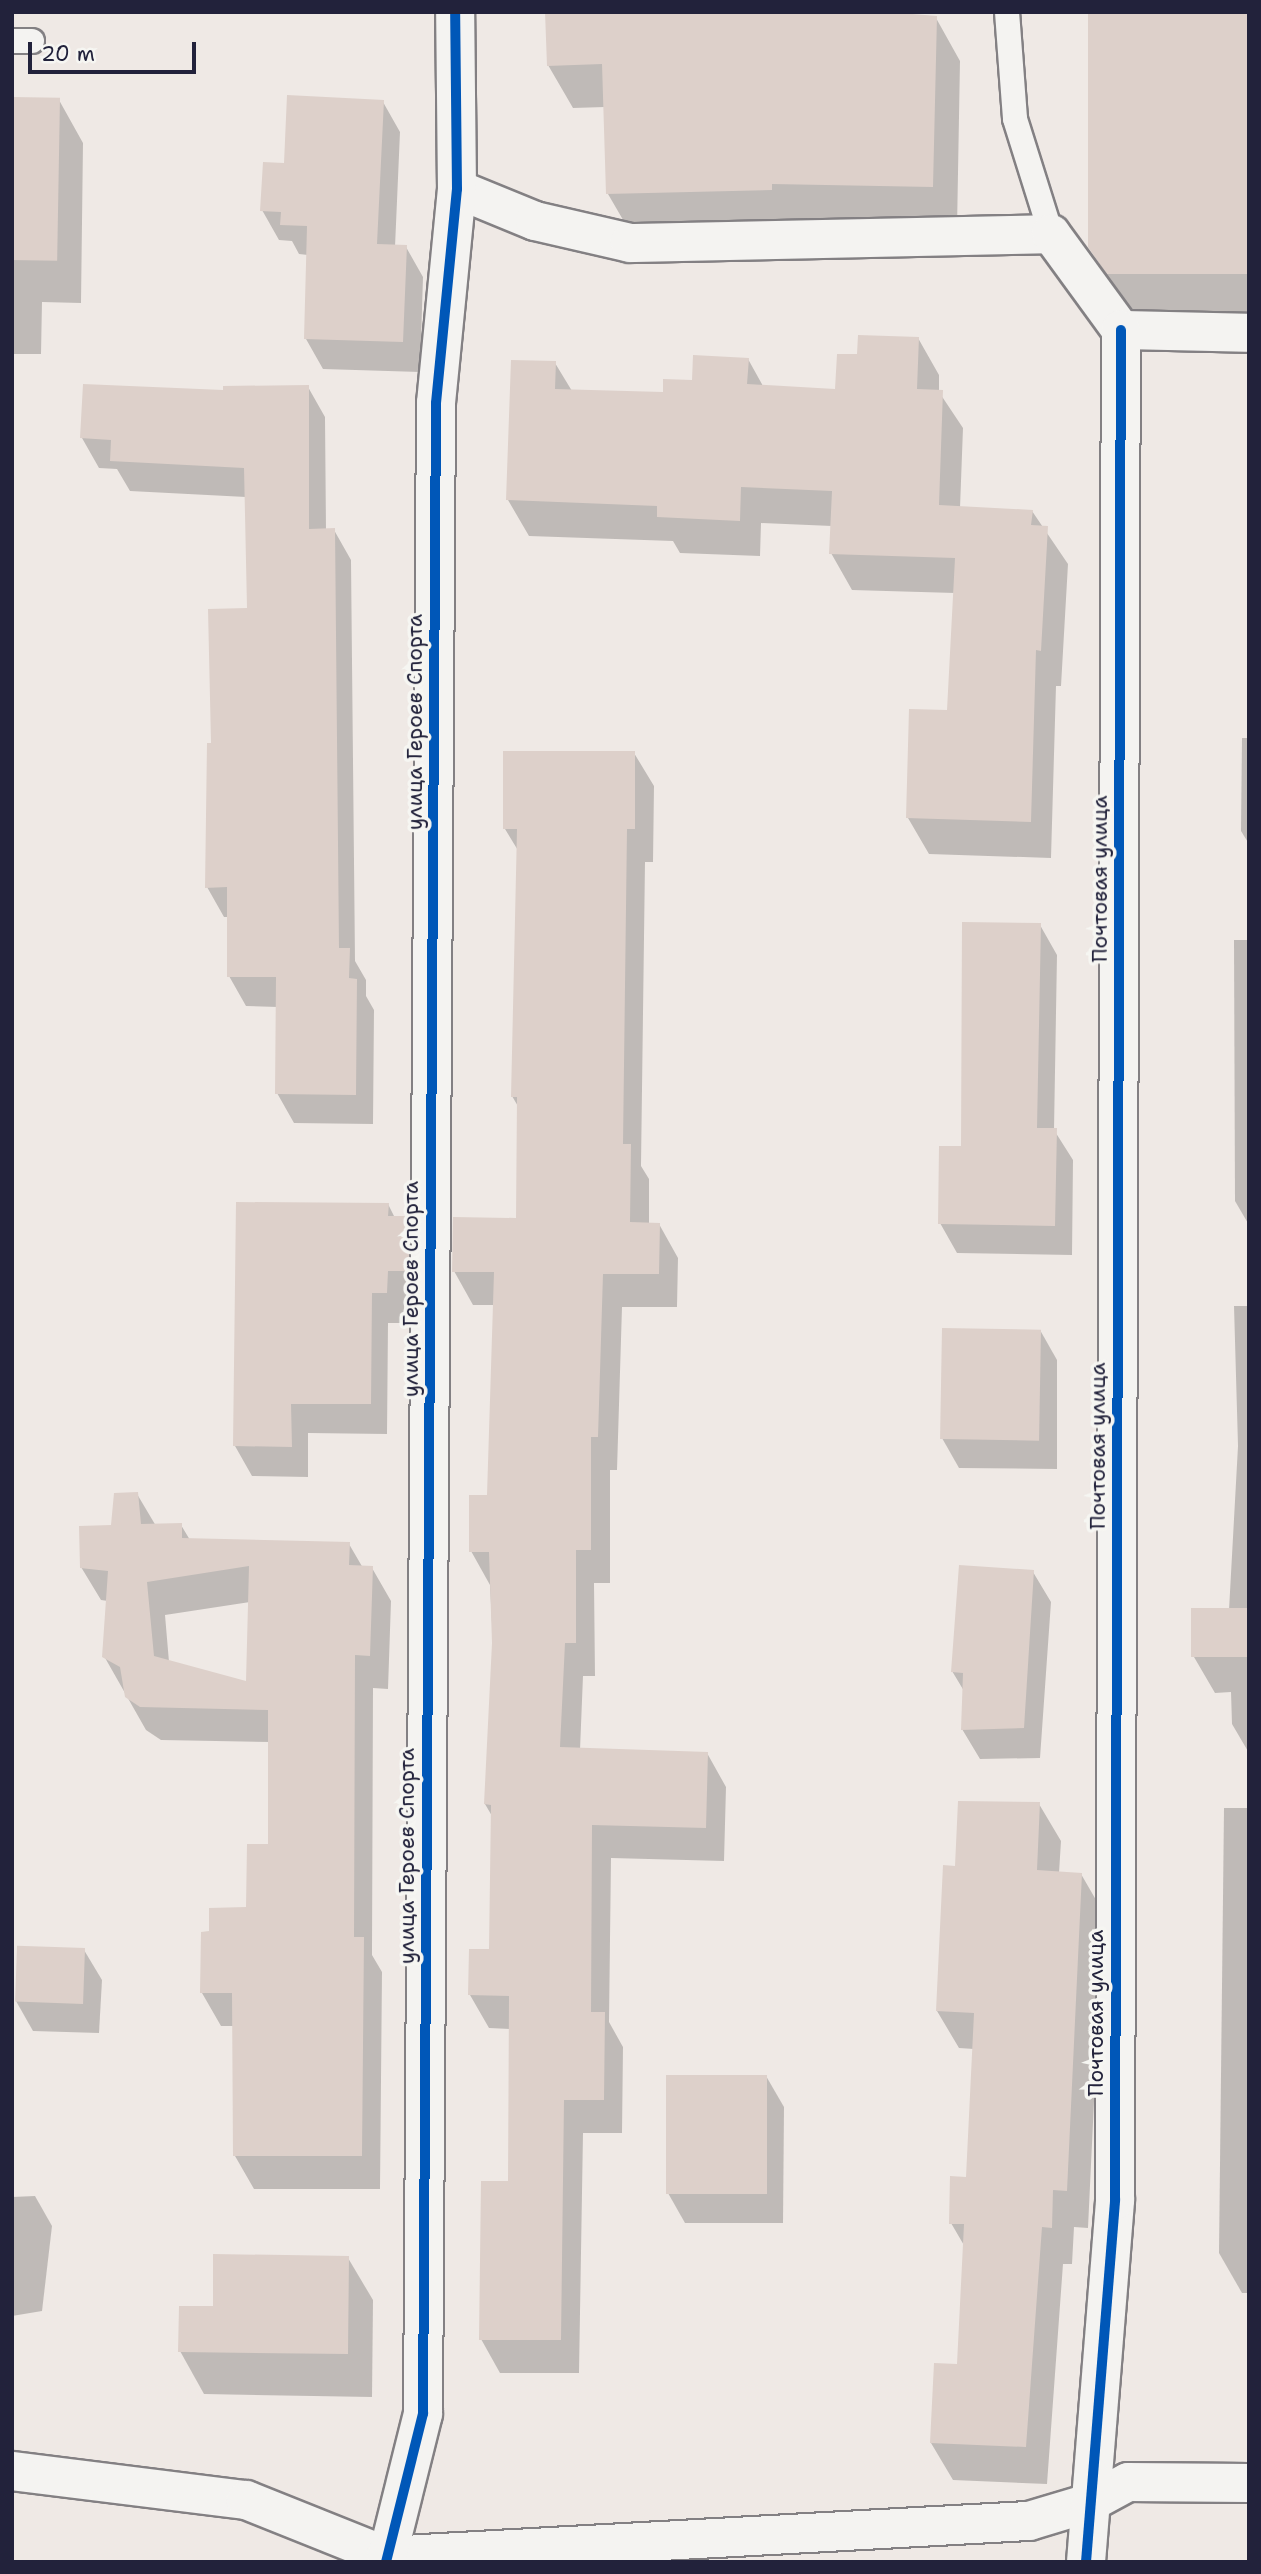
<!DOCTYPE html>
<meta charset="utf-8">
<style>
body{margin:0}
#map{position:relative;width:1261px;height:2574px;overflow:hidden;background:#efe9e5;font-family:"Shantell Sans",sans-serif}
div>[style]{position:absolute}
[style*='--x']{left:calc(var(--x)*1px);top:calc(var(--y)*1px);width:calc(var(--w)*1px);rotate:calc(var(--a)*1deg)}
.shadow>*{inset:0;background:#0003}
.building>*{inset:0;background:#ddd0ca;transform-origin:0 0}
.roads{filter:drop-shadow(2px 0 #838083) drop-shadow(-2px 0 #838083) drop-shadow(0 2px #838083) drop-shadow(0 -2px #838083)}
.service>*{height:24px;margin:-12px;padding:0 12px;transform-origin:12px;border-radius:12px;background:#f4f3f1}
.minor>*{height:38px;margin:-19px;padding:0 19px;transform-origin:19px;border-radius:19px;background:#f4f3f1}
.cycleway>*{height:10px;margin:-5px;padding:0 5px;transform-origin:5px;border-radius:5px;background:#0057b8}
span{translate:-50% -50%;white-space:nowrap;text-align:center;line-height:1.15;-webkit-text-stroke:7px #f6f6f2;paint-order:stroke}
.street-label{font-size:21px;color:#22223b}
.frame{position:absolute;inset:0;border:14px solid #22223b;pointer-events:none}
.scale{position:absolute;left:28px;top:42px;width:168px;height:32px;box-sizing:border-box;border:4px solid #22223b;border-top:0;padding-left:9px;font-size:21px;line-height:24px;white-space:nowrap;color:#22223b;-webkit-text-stroke:5px #f6f6f2;paint-order:stroke}
</style>
<div id="map">
<div class="shadow">
<i style="clip-path:polygon(836px 12px,898px 12px,901px 17px,936px 18px,960px 61px,957px 229px,633px 237px,608px 194px,605px 107px,573px 108px,548px 65px)"></i>
<i style="clip-path:polygon(1249px 12px,1249px 318px,1135px 318px,1089px 247px)"></i>
<i style="clip-path:polygon(12px 99px,59px 100px,83px 143px,81px 303px,42px 302px,41px 354px,12px 354px)"></i>
<i style="clip-path:polygon(383px 102px,400px 132px,395px 247px,406px 247px,423px 277px,420px 372px,323px 369px,306px 339px,308px 255px,299px 254px,292px 241px,279px 240px,262px 210px,286px 165px)"></i>
<i style="clip-path:polygon(918px 338px,939px 375px,939px 392px,963px 428px,960px 508px,1032px 511px,1068px 564px,1061px 686px,1056px 686px,1051px 858px,929px 854px,908px 818px,949px 711px,955px 593px,852px 590px,831px 553px,832px 526px,761px 523px,760px 556px,680px 553px,673px 541px,529px 536px,508px 500px,555px 363px,572px 391px,664px 394px,748px 359px,763px 386px,837px 391px,859px 356px)"></i>
<i style="clip-path:polygon(308px 387px,325px 417px,326px 530px,334px 530px,351px 560px,355px 961px,366px 980px,366px 996px,374px 1010px,373px 1124px,294px 1123px,277px 1093px,278px 1007px,246px 1006px,229px 976px,229px 917px,224px 917px,207px 887px,213px 745px,249px 609px,246px 497px,130px 491px,117px 469px,99px 468px,82px 438px,225px 392px)"></i>
<i style="clip-path:polygon(1242px 738px,1249px 738px,1249px 844px,1241px 831px)"></i>
<i style="clip-path:polygon(634px 753px,654px 786px,653px 862px,645px 862px,641px 1166px,649px 1179px,649px 1224px,659px 1224px,678px 1258px,677px 1307px,622px 1307px,617px 1470px,610px 1470px,610px 1583px,594px 1583px,595px 1676px,583px 1676px,580px 1750px,707px 1753px,726px 1787px,724px 1861px,611px 1858px,609px 2022px,623px 2047px,622px 2133px,583px 2133px,579px 2373px,500px 2373px,481px 2339px,510px 2183px,511px 2029px,489px 2028px,470px 1995px,491px 1950px,492px 1816px,485px 1804px,493px 1643px,490px 1585px,471px 1551px,489px 1497px,495px 1305px,473px 1305px,454px 1271px,518px 1220px,519px 1108px,512px 1096px,519px 852px,505px 829px)"></i>
<i style="clip-path:polygon(1040px 925px,1057px 955px,1054px 1130px,1073px 1160px,1072px 1255px,957px 1253px,940px 1223px)"></i>
<i style="clip-path:polygon(1234px 940px,1249px 940px,1249px 1225px,1235px 1201px)"></i>
<i style="clip-path:polygon(388px 1204px,395px 1218px,408px 1218px,425px 1248px,425px 1301px,404px 1301px,404px 1323px,388px 1323px,387px 1434px,308px 1433px,308px 1477px,252px 1476px,235px 1446px)"></i>
<i style="clip-path:polygon(1234px 1306px,1249px 1306px,1249px 1753px,1232px 1724px,1231px 1692px,1215px 1693px,1194px 1657px,1229px 1610px,1238px 1446px)"></i>
<i style="clip-path:polygon(1040px 1330px,1057px 1360px,1057px 1469px,959px 1468px,942px 1438px)"></i>
<i style="clip-path:polygon(evenodd,137px 1494px,156px 1526px,181px 1525px,190px 1540px,349px 1544px,363px 1568px,372px 1568px,391px 1601px,388px 1689px,373px 1688px,372px 1955px,382px 1972px,380px 2189px,254px 2189px,235px 2156px,234px 2026px,221px 2026px,202px 1993px,210px 1933px,248px 1909px,269px 1846px,270px 1742px,161px 1740px,146px 1730px,104px 1656px,108px 1601px,101px 1600px,81px 1567px,137px 1494px,250px 1602px,248px 1683px,169px 1662px,165px 1615px,250px 1602px)"></i>
<i style="clip-path:polygon(1033px 1572px,1051px 1602px,1040px 1758px,980px 1759px,962px 1729px,964px 1691px,952px 1671px)"></i>
<i style="clip-path:polygon(1039px 1804px,1061px 1841px,1059px 1873px,1081px 1874px,1103px 1912px,1088px 2228px,1074px 2227px,1072px 2264px,1063px 2264px,1047px 2484px,953px 2480px,931px 2443px,958px 2366px,965px 2247px,951px 2223px,967px 2179px,974px 2049px,959px 2048px,937px 2011px,957px 1868px)"></i>
<i style="clip-path:polygon(1224px 1808px,1249px 1808px,1249px 2293px,1242px 2293px,1219px 2253px)"></i>
<i style="clip-path:polygon(84px 1950px,102px 1980px,99px 2033px,33px 2031px,16px 2001px)"></i>
<i style="clip-path:polygon(766px 2076px,784px 2107px,783px 2223px,685px 2223px,668px 2193px)"></i>
<i style="clip-path:polygon(35px 2196px,52px 2226px,42px 2311px,12px 2316px,12px 2197px)"></i>
<i style="clip-path:polygon(348px 2258px,373px 2300px,372px 2397px,204px 2394px,180px 2351px,214px 2308px)"></i>
</div>
<div class="building">
<i style="clip-path:polygon(545px 12px,888px 12px,937px 16px,933px 187px,772px 184px,772px 190px,606px 194px,602px 64px,547px 66px)"></i>
<i style="clip-path:polygon(1088px 12px,1249px 12px,1249px 274px,1107px 274px,1088px 247px)"></i>
<i style="clip-path:polygon(287px 95px,384px 100px,377px 244px,407px 245px,403px 342px,304px 339px,307px 226px,280px 225px,281px 212px,260px 211px,263px 162px,284px 163px)"></i>
<i style="left:12px;top:97px;width:48px;height:163px;rotate:1deg"></i>
<i style="clip-path:polygon(858px 335px,919px 337px,917px 389px,943px 390px,939px 505px,1033px 510px,1031px 525px,1048px 526px,1041px 651px,1036px 650px,1031px 822px,906px 818px,909px 709px,947px 710px,955px 558px,829px 554px,832px 491px,741px 487px,740px 521px,657px 517px,657px 506px,506px 500px,511px 360px,556px 361px,555px 389px,663px 392px,663px 379px,692px 380px,693px 355px,749px 358px,747px 384px,835px 389px,837px 354px,857px 354px)"></i>
<i style="clip-path:polygon(83px 384px,223px 390px,223px 386px,309px 385px,309px 529px,335px 528px,339px 948px,350px 948px,349px 978px,357px 979px,356px 1095px,275px 1094px,276px 977px,227px 977px,227px 887px,205px 888px,207px 743px,211px 743px,208px 609px,247px 608px,244px 468px,110px 461px,111px 440px,80px 438px)"></i>
<i style="clip-path:polygon(503px 751px,635px 751px,635px 829px,627px 829px,623px 1144px,631px 1144px,630px 1222px,660px 1223px,659px 1274px,603px 1274px,598px 1437px,591px 1437px,591px 1550px,576px 1550px,576px 1643px,565px 1643px,560px 1747px,708px 1752px,706px 1828px,592px 1825px,591px 2012px,605px 2012px,604px 2100px,564px 2100px,561px 2340px,479px 2340px,481px 2181px,508px 2181px,509px 1996px,468px 1995px,469px 1949px,489px 1949px,491px 1805px,484px 1804px,492px 1643px,489px 1552px,469px 1552px,469px 1495px,487px 1495px,494px 1272px,452px 1272px,453px 1217px,516px 1218px,517px 1097px,511px 1097px,517px 829px,503px 829px)"></i>
<i style="clip-path:polygon(962px 922px,1041px 923px,1037px 1128px,1057px 1128px,1055px 1226px,938px 1224px,939px 1146px,961px 1146px)"></i>
<i style="clip-path:polygon(236px 1202px,389px 1203px,388px 1216px,409px 1216px,409px 1271px,388px 1271px,387px 1293px,372px 1293px,371px 1404px,291px 1404px,292px 1447px,233px 1446px)"></i>
<i style="left:942px;top:1328px;width:99px;height:111px;rotate:1deg"></i>
<i style="clip-path:polygon(evenodd,138px 1492px,141px 1524px,182px 1523px,182px 1538px,350px 1542px,349px 1565px,373px 1566px,370px 1656px,355px 1655px,354px 1937px,364px 1937px,362px 2156px,233px 2156px,232px 1993px,200px 1993px,201px 1932px,209px 1931px,209px 1908px,246px 1907px,247px 1844px,268px 1844px,268px 1710px,140px 1707px,125px 1697px,120px 1667px,102px 1657px,108px 1571px,80px 1568px,79px 1526px,111px 1525px,114px 1493px,138px 1492px,249px 1566px,246px 1681px,154px 1656px,147px 1582px,249px 1566px)"></i>
<i style="clip-path:polygon(959px 1565px,1034px 1570px,1024px 1728px,961px 1730px,963px 1673px,951px 1672px)"></i>
<i style="left:1249px;top:1608px;width:49px;height:58px;rotate:90deg"></i>
<i style="clip-path:polygon(958px 1801px,1040px 1802px,1037px 1870px,1082px 1873px,1067px 2191px,1053px 2190px,1052px 2228px,1042px 2227px,1026px 2447px,930px 2443px,934px 2363px,957px 2364px,964px 2224px,949px 2224px,950px 2176px,966px 2177px,974px 2013px,936px 2011px,943px 1865px,955px 1866px)"></i>
<i style="left:85px;top:1948px;width:56px;height:68px;rotate:92deg"></i>
<i style="left:666px;top:2075px;width:101px;height:119px"></i>
<i style="clip-path:polygon(213px 2254px,349px 2256px,348px 2354px,178px 2352px,179px 2306px,213px 2306px)"></i>
</div>
<div class="roads">
<div class="service">
<i style="--x:1007;--y:12;--w:107;--a:85.7"></i>
<i style="--x:1015;--y:119;--w:121;--a:72.6"></i>
<i style="--x:12;--y:41;--w:20;--a:0"></i>
</div>
<div class="minor">
<i style="--x:457;--y:189;--w:84;--a:22.3"></i>
<i style="--x:535;--y:221;--w:98;--a:13"></i>
<i style="--x:630;--y:243;--w:421;--a:-1.2"></i>
<i style="--x:1051;--y:234;--w:119;--a:53.9"></i>
<i style="--x:1121;--y:330;--w:128;--a:1.3"></i>
<i style="--x:12;--y:2471;--w:236;--a:7.1"></i>
<i style="--x:246;--y:2500;--w:151;--a:21.8"></i>
<i style="--x:386;--y:2556;--w:644;--a:-3.12"></i>
<i style="--x:1029;--y:2521;--w:63;--a:-16.7"></i>
<i style="--x:1089;--y:2503;--w:44;--a:-28.3"></i>
<i style="--x:1128;--y:2482;--w:121;--a:0.5"></i>
<i style="--x:386;--y:2562;--w:153;--a:-76"></i>
<i style="--x:423;--y:2414;--w:2011;--a:-89.63"></i>
<i style="--x:436;--y:403;--w:215;--a:-84.4"></i>
<i style="--x:457;--y:189;--w:177;--a:-90.6"></i>
<i style="--x:1086;--y:2562;--w:363;--a:-85.4"></i>
<i style="--x:1115;--y:2200;--w:1870;--a:-89.82"></i>
</div>
</div>
<div class="cycleway">
<i style="--x:386;--y:2562;--w:153;--a:-76"></i>
<i style="--x:423;--y:2414;--w:2011;--a:-89.63"></i>
<i style="--x:436;--y:403;--w:215;--a:-84.4"></i>
<i style="--x:457;--y:189;--w:177;--a:-90.6"></i>
<i style="--x:1086;--y:2562;--w:363;--a:-85.4"></i>
<i style="--x:1115;--y:2200;--w:1870;--a:-89.82"></i>
</div>
<div class="street-label">
<span style="left:415px;top:722px;rotate:-90deg">улица Героев Спорта</span>
<span style="left:1100px;top:879px;rotate:-90deg">Почтовая улица</span>
<span style="left:411px;top:1289px;rotate:-90deg">улица Героев Спорта</span>
<span style="left:1098px;top:1446px;rotate:-90deg">Почтовая улица</span>
<span style="left:407px;top:1856px;rotate:-90deg">улица Героев Спорта</span>
<span style="left:1096px;top:2013px;rotate:-90deg">Почтовая улица</span>
</div>
<div class="frame"></div>
<div class="scale">20 m</div>
</div>
